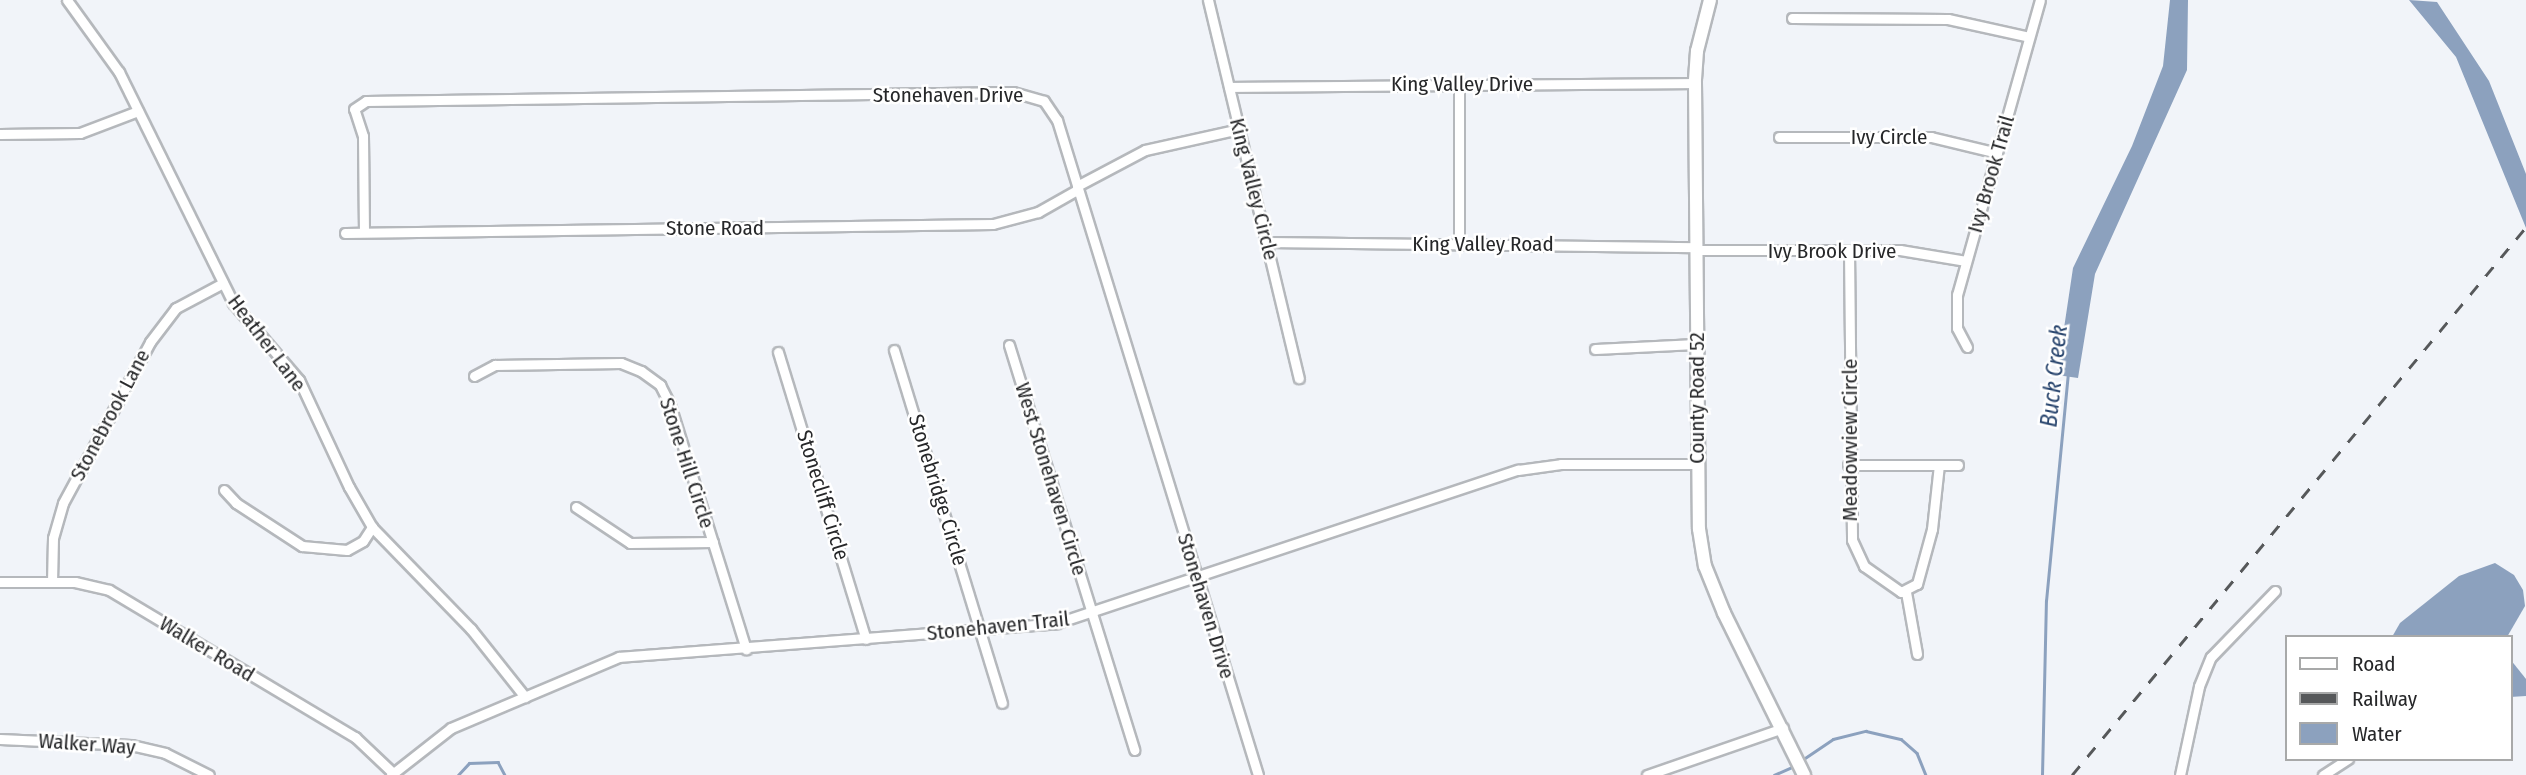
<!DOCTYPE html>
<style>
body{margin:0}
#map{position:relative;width:2526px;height:775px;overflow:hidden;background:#f1f4f9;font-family:"Fira Sans Condensed",sans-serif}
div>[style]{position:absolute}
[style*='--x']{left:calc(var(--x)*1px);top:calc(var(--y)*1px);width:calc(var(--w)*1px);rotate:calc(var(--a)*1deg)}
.water>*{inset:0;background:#8ca1be}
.stream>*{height:2.5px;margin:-1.25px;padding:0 1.25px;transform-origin:1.25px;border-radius:1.25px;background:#8ca1be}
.roads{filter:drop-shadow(2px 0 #b5b8bc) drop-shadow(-2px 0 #b5b8bc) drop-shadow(0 2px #b5b8bc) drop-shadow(0 -2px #b5b8bc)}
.street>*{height:9px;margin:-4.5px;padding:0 4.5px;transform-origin:4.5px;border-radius:4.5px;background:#fff}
.secondary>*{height:12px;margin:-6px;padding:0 6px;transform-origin:6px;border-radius:6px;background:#fff}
.rail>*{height:2.5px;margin-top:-1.25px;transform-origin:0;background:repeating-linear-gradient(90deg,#56585a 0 12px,transparent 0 24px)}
span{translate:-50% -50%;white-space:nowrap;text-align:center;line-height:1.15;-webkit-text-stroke:5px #fff;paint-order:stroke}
.street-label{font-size:21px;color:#262729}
.water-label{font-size:23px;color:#26436c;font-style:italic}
.legend{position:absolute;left:2285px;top:635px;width:228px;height:126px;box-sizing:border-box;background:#fff;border:2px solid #a8a9a9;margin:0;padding:9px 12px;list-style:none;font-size:21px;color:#262729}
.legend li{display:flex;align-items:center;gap:14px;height:35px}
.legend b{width:35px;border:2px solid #a8a9a9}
</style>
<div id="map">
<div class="water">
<i style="clip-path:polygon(2170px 0,2188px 0,2187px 70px,2095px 274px,2078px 378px,2057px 375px,2073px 268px,2132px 146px,2163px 66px)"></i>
<i style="clip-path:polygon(2409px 0,2437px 2px,2489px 81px,2526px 174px,2526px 228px,2456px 57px)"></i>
<i style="clip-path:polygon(2495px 563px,2514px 575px,2523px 590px,2525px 606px,2507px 637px,2392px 637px,2400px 623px,2459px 576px)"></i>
<i style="clip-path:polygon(2510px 659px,2526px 679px,2526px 696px,2510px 697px)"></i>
</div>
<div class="stream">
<i style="--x:1802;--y:760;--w:37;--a:-34"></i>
<i style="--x:1833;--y:739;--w:34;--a:-14"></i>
<i style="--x:1866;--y:731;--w:36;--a:13"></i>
<i style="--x:1901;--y:739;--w:21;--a:41"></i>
<i style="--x:1917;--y:753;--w:24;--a:68"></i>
<i style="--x:458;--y:775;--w:16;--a:-47"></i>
<i style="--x:469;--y:763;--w:29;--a:-2"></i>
<i style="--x:498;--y:762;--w:15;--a:62"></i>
<i style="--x:1774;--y:775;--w:22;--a:-24"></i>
<i style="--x:2042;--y:775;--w:174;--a:-88.7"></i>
<i style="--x:2046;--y:601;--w:228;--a:-84.5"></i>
</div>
<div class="roads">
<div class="street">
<i style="--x:67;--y:0;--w:89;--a:54.2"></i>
<i style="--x:119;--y:72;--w:258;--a:63.7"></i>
<i style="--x:233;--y:303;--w:101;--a:49.4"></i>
<i style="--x:299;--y:380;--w:118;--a:65"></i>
<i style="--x:349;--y:487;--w:46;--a:60.1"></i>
<i style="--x:372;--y:527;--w:142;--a:45.9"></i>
<i style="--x:471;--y:629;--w:87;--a:51.5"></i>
<i style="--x:1208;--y:0;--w:389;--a:76.5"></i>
<i style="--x:1792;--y:18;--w:156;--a:0.4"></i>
<i style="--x:1948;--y:19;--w:83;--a:12.5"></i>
<i style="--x:1459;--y:84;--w:160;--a:90"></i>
<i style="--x:1229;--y:87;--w:466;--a:-0.5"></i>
<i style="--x:0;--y:134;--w:80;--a:-0.7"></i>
<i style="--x:80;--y:133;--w:62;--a:-20.8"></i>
<i style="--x:1779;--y:137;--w:152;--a:0"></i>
<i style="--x:1931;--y:137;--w:68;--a:13.6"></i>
<i style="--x:1077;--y:186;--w:77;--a:-27.9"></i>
<i style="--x:1145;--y:150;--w:96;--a:-12.6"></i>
<i style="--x:364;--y:232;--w:96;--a:-90.6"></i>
<i style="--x:363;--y:136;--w:28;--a:-108"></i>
<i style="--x:354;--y:109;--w:14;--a:-34"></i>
<i style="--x:366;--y:101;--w:647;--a:-0.8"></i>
<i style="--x:1013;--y:92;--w:32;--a:16"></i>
<i style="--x:1044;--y:101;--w:23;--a:56"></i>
<i style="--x:1057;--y:120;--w:685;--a:72.94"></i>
<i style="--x:345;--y:233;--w:648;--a:-0.8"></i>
<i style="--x:993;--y:224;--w:47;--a:-14.9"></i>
<i style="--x:1038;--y:212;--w:45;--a:-29.4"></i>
<i style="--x:1268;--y:242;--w:429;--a:0.7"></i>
<i style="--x:1697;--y:250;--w:203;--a:0"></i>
<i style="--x:1900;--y:250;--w:67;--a:9.5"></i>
<i style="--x:1849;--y:250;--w:290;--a:89.4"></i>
<i style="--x:1852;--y:540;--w:29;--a:65"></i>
<i style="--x:1864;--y:566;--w:45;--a:35.1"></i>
<i style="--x:1901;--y:592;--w:18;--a:-27"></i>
<i style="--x:1917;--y:584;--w:57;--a:-74.7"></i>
<i style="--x:1932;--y:529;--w:64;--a:-83.8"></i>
<i style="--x:1009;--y:345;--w:424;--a:72.8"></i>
<i style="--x:1967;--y:347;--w:21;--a:-118"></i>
<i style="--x:1957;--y:328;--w:33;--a:-90"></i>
<i style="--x:1957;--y:295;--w:306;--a:-74.3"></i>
<i style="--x:1595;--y:349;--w:101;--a:-2.8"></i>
<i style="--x:894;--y:350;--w:369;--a:73"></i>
<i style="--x:778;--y:352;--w:300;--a:73"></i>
<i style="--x:474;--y:376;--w:24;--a:-28"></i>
<i style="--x:495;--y:365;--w:126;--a:-0.9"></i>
<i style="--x:621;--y:363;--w:22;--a:22"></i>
<i style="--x:641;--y:371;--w:24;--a:36"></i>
<i style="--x:660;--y:385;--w:22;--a:63"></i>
<i style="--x:670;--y:405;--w:256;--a:72.7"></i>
<i style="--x:1848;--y:465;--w:110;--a:0"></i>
<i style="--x:224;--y:490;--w:18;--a:47"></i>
<i style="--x:236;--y:503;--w:79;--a:33.1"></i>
<i style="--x:302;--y:546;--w:45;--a:5.1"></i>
<i style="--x:347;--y:550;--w:18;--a:-29"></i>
<i style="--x:363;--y:541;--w:17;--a:-57"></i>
<i style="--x:576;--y:507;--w:65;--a:33.7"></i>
<i style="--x:630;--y:543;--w:83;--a:-0.7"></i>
<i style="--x:0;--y:582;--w:75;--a:0"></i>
<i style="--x:75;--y:582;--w:35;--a:13"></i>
<i style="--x:109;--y:590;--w:287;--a:30.9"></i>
<i style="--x:355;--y:737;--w:52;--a:43.5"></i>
<i style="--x:52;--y:582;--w:44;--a:-88.7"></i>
<i style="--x:53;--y:538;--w:36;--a:-74"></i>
<i style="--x:63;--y:503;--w:183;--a:-61.6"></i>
<i style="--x:150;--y:342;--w:43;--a:-52.6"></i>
<i style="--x:176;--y:308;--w:53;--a:-28"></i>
<i style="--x:1906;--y:592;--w:63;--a:79.9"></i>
<i style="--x:0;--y:739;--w:131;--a:2.6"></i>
<i style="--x:131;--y:745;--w:35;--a:13"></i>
<i style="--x:165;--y:753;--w:49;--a:26.6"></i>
<i style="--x:391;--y:775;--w:76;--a:-38.1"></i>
<i style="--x:451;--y:728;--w:182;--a:-22.9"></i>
<i style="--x:619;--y:657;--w:439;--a:-4.4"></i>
<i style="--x:1057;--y:623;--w:486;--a:-18.4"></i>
<i style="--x:1518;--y:470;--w:43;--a:-7.9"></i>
<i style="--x:1561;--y:464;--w:136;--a:0"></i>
<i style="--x:1647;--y:775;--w:144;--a:-19.1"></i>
<i style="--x:2180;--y:775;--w:91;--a:-77.9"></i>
<i style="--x:2199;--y:686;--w:31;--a:-68"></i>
<i style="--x:2211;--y:657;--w:92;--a:-45.9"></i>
<i style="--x:2323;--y:775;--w:30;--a:-33"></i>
</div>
<div class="secondary">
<i style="--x:1710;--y:0;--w:53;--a:104.3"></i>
<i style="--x:1697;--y:51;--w:32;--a:94"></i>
<i style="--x:1695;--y:83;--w:446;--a:89.5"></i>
<i style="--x:1699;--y:529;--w:37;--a:81"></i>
<i style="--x:1705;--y:566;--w:51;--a:68"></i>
<i style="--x:1724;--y:613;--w:181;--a:63.7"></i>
</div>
</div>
<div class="rail">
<i style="--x:2072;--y:775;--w:712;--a:-50.36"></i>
</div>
<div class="street-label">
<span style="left:1462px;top:84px">King Valley Drive</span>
<span style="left:948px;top:95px">Stonehaven Drive</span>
<span style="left:1889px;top:137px">Ivy Circle</span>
<span style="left:1991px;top:174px;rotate:-74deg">Ivy Brook Trail</span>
<span style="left:1254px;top:189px;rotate:76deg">King Valley Circle</span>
<span style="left:715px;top:228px">Stone Road</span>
<span style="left:1483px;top:244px">King Valley Road</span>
<span style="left:1832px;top:251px">Ivy Brook Drive</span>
<span style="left:267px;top:343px;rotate:53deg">Heather Lane</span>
<span style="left:1697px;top:398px;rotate:-90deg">County Road 52</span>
<span style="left:110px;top:415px;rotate:-62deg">Stonebrook Lane</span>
<span style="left:1850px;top:440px;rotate:-90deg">Meadowview Circle</span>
<span style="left:687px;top:463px;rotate:72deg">Stone Hill Circle</span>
<span style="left:1051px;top:479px;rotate:73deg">West Stonehaven Circle</span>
<span style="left:938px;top:490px;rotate:73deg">Stonebridge Circle</span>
<span style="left:823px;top:495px;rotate:73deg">Stonecliff Circle</span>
<span style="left:1206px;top:606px;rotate:73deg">Stonehaven Drive</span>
<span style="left:998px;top:626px;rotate:-6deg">Stonehaven Trail</span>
<span style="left:207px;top:649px;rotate:31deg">Walker Road</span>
<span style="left:87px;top:744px;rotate:4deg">Walker Way</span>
</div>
<div class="water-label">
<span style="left:2054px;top:376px;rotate:-84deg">Buck Creek</span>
</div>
<ul class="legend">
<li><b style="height:9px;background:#fff"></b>Road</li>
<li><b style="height:9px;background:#56585a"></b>Railway</li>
<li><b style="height:19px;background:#8ca1be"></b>Water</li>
</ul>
</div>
